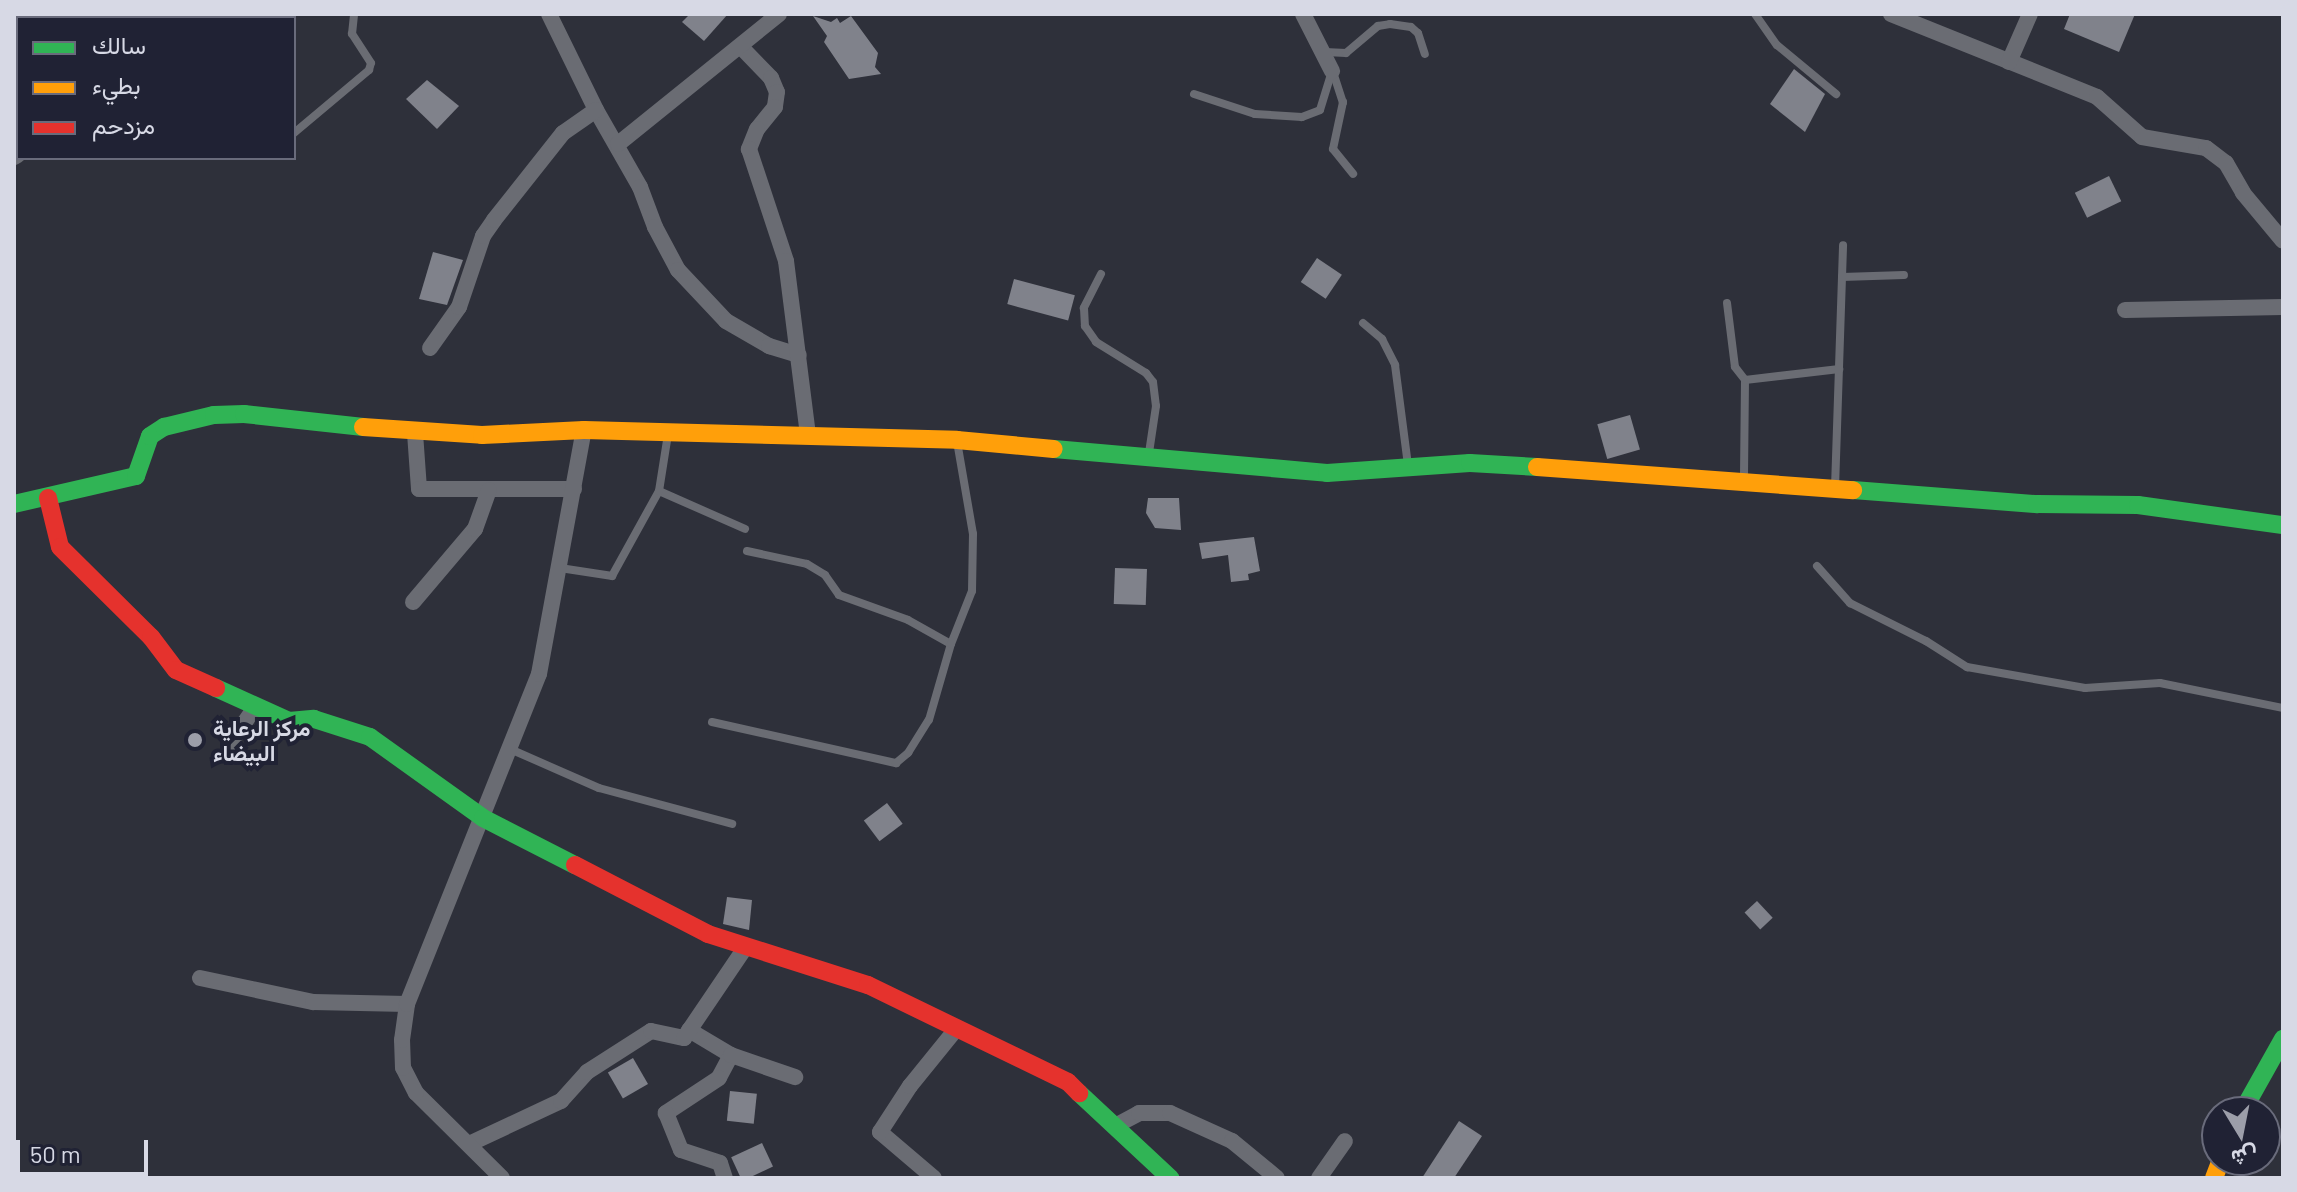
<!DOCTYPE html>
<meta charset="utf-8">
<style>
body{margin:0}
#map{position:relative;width:2297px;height:1192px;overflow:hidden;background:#2e303a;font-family:Barlow,Vazirmatn,sans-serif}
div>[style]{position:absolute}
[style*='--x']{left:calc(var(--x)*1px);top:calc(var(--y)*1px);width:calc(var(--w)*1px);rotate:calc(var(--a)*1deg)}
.building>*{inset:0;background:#80828b;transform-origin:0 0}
.lane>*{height:8px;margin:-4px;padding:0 4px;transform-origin:4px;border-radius:4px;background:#6a6c73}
.street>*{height:16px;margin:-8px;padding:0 8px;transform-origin:8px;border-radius:8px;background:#6a6c73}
.fast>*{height:18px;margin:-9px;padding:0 9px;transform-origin:9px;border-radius:9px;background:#30b455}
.slow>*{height:18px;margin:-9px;padding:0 9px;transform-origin:9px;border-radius:9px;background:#ff9f0a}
.jam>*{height:18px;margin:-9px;padding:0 9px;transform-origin:9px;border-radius:9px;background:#e5322d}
.dots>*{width:22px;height:22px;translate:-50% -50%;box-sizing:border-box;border:4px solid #202234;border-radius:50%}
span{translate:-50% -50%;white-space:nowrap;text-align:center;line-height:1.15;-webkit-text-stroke:8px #202234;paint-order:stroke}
.poi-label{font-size:22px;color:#d7d9e5;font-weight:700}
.left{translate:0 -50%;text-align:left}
.frame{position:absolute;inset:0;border:16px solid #d7d9e5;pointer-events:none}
.legend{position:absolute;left:16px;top:16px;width:280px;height:144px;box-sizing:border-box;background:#202234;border:2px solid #696b7b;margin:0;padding:10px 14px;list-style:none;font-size:24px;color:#d7d9e5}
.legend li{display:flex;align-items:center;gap:16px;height:40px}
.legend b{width:40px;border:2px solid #696b7b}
.north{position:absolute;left:2201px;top:1096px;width:80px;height:80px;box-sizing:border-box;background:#202234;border:2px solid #696b7b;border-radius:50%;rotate:170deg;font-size:22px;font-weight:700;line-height:32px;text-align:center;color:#d7d9e5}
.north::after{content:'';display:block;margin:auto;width:28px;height:36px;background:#9c9ea9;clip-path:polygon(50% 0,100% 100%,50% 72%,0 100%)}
.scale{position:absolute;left:16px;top:1140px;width:132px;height:36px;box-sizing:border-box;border:4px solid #d7d9e5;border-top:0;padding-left:10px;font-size:24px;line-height:28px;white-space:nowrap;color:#d7d9e5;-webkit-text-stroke:6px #202234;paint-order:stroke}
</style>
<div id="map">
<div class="building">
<i style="clip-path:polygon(690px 14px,728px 14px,704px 41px,682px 22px)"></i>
<i style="clip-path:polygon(2070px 14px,2135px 14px,2119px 52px,2064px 29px)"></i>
<i style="clip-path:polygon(813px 16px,831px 22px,837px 18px,840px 23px,851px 16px,878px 53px,875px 67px,881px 74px,849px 79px,824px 42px,827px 36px)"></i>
<i style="clip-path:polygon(1794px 69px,1825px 94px,1805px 132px,1770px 104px)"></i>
<i style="clip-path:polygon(427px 80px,459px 106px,437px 129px,406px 99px)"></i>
<i style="left:2109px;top:176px;width:28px;height:38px;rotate:64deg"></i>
<i style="clip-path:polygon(433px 252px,463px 260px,447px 305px,419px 299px)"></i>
<i style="left:1317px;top:258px;width:30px;height:29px;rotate:34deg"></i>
<i style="left:1014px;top:279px;width:63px;height:26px;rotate:15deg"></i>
<i style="left:1630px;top:415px;width:36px;height:34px;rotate:74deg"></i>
<i style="clip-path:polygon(1148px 498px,1179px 498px,1181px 530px,1155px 528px,1146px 513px)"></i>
<i style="clip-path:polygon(1254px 537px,1260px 571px,1248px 574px,1249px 580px,1231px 582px,1228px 555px,1202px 559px,1199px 543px)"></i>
<i style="left:1115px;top:568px;width:32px;height:36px;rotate:2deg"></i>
<i style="left:887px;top:803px;width:26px;height:29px;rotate:53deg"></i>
<i style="clip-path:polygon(727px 897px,752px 900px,749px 930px,723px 924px)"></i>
<i style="left:1757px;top:901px;width:23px;height:17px;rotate:47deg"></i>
<i style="left:633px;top:1058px;width:30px;height:29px;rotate:60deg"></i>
<i style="left:730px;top:1091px;width:27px;height:30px;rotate:6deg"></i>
<i style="clip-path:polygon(1459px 1121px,1482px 1136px,1454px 1178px,1422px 1178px)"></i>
<i style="left:762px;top:1143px;width:26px;height:34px;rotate:65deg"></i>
</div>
<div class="lane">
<i style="--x:1755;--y:14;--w:38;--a:55"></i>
<i style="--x:1777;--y:45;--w:77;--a:39.7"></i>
<i style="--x:1325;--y:52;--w:21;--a:3"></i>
<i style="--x:1346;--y:53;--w:42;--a:-40.2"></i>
<i style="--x:1378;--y:26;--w:12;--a:-9"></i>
<i style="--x:1390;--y:24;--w:21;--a:8"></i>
<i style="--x:1411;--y:27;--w:9;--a:41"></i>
<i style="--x:1418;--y:33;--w:22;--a:72"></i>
<i style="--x:1333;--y:72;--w:32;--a:72"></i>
<i style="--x:1343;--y:102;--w:48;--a:102"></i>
<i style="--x:1333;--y:149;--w:32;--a:51"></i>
<i style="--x:1194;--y:94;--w:64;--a:18.2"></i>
<i style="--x:1255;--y:114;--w:47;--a:3.7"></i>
<i style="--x:1302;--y:117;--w:19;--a:-21"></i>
<i style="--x:1320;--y:110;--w:41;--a:-72.9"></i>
<i style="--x:294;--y:133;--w:98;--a:-40"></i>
<i style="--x:369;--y:70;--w:7;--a:-74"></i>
<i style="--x:371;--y:63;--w:35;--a:-123"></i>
<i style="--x:352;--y:34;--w:20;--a:-84"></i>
<i style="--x:1101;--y:274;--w:38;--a:117"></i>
<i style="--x:1084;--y:308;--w:18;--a:87"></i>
<i style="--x:1085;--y:326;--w:19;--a:55"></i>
<i style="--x:1096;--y:342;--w:59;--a:31.8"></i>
<i style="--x:1146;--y:373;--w:11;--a:52"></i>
<i style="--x:1153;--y:382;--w:24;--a:83"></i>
<i style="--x:1156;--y:406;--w:48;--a:98.5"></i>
<i style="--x:1842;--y:277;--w:62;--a:-1.8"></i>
<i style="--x:1727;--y:303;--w:64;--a:82.9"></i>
<i style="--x:1735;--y:367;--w:16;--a:52"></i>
<i style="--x:1745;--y:380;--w:102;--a:90.6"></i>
<i style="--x:1363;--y:323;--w:25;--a:40"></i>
<i style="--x:1382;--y:339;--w:29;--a:63"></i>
<i style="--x:1395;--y:365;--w:101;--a:82.6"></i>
<i style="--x:1745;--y:380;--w:95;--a:-6.7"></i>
<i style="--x:1835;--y:488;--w:243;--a:-88.1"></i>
<i style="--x:659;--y:491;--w:94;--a:23.8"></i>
<i style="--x:747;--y:551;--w:61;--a:12.2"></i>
<i style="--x:807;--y:564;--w:21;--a:31"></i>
<i style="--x:825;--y:575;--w:24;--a:55"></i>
<i style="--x:839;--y:595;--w:73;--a:19.9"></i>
<i style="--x:908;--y:620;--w:49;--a:29.2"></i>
<i style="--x:1817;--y:566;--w:50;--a:48.3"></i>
<i style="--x:1850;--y:603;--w:85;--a:26.6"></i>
<i style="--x:1926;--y:641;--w:49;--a:32.4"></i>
<i style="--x:1967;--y:667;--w:120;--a:10.1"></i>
<i style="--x:2085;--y:688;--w:75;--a:-3.8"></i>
<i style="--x:2160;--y:683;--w:126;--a:11.5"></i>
<i style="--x:560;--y:568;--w:53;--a:8.7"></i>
<i style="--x:612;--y:576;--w:97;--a:-61.1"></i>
<i style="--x:659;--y:491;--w:58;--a:-81"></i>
<i style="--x:712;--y:722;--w:189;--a:12.6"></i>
<i style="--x:896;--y:763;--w:16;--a:-40"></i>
<i style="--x:908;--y:753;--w:39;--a:-58"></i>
<i style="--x:929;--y:720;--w:79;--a:-73.9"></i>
<i style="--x:951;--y:644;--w:57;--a:-68.4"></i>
<i style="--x:972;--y:591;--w:57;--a:-89"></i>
<i style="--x:973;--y:534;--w:94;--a:-99.8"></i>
<i style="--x:510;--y:749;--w:97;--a:23.7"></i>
<i style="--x:599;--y:788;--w:138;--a:15.1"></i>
</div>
<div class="street">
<i style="--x:549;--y:14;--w:107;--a:63.9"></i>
<i style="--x:596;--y:110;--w:89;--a:60.3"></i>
<i style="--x:640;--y:187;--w:43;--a:69.4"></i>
<i style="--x:655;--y:227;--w:49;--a:61.9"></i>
<i style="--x:678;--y:270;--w:70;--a:46.7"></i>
<i style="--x:726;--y:321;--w:50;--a:30.2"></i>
<i style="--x:769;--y:346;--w:31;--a:17"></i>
<i style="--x:1303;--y:14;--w:64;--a:63"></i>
<i style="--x:1891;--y:14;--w:222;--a:21.9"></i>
<i style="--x:2097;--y:97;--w:60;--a:41.6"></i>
<i style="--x:2142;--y:137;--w:65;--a:9.8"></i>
<i style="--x:2206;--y:148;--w:25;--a:37"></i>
<i style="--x:2226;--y:163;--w:34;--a:60"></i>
<i style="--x:2243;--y:193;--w:62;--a:50.2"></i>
<i style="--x:233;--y:18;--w:6;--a:-39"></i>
<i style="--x:741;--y:47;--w:43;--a:45.9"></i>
<i style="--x:771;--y:78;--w:15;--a:67"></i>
<i style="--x:777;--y:92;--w:15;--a:98"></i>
<i style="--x:775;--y:107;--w:28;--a:129"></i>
<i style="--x:757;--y:129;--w:22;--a:112"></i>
<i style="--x:749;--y:149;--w:118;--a:71.7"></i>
<i style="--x:786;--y:261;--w:175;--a:82.8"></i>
<i style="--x:2009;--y:62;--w:52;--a:-66.4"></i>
<i style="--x:618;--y:144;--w:207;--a:-38.9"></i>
<i style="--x:14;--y:157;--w:4;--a:-27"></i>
<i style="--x:2125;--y:310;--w:158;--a:-1.1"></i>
<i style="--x:430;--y:348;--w:50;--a:-54.7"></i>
<i style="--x:459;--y:307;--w:75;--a:-71.3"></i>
<i style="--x:483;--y:236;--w:19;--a:-55"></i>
<i style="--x:494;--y:220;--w:111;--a:-51.6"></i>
<i style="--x:563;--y:133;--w:40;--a:-34.9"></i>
<i style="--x:415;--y:433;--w:56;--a:85.9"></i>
<i style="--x:419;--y:489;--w:155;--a:0"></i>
<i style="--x:413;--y:602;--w:96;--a:-49.7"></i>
<i style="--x:475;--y:529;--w:41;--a:-70.3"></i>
<i style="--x:229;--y:745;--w:47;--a:-55.3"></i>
<i style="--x:200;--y:978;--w:116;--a:12"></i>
<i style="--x:313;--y:1002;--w:94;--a:1.2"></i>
<i style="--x:689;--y:1030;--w:49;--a:30.8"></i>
<i style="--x:731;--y:1055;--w:26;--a:118"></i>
<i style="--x:719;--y:1078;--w:64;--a:146.6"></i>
<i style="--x:666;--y:1113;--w:40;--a:68"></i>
<i style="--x:681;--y:1150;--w:41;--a:18.4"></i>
<i style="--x:720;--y:1163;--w:16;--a:72"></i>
<i style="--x:731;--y:1055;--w:68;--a:19"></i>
<i style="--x:1115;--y:1126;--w:27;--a:-28"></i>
<i style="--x:1139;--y:1113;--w:31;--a:0"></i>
<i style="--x:1170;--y:1113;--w:68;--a:24.3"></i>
<i style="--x:1232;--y:1141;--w:58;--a:39.4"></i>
<i style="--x:469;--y:1144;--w:102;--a:-25.1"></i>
<i style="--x:561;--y:1101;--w:39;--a:-48"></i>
<i style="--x:587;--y:1072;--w:76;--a:-32.6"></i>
<i style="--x:651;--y:1031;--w:34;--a:12"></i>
<i style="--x:684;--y:1038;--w:109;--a:-55.9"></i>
<i style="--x:502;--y:1178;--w:121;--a:-135.3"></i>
<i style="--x:416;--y:1093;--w:28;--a:-117"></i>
<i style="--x:403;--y:1068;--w:28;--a:-92"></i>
<i style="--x:402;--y:1040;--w:36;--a:-82"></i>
<i style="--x:407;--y:1004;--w:355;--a:-68.2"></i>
<i style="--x:539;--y:674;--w:248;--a:-79.6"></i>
<i style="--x:934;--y:1178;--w:71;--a:-139.6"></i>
<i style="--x:880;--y:1132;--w:55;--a:-56.9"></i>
<i style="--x:910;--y:1086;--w:75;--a:-51"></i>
<i style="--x:1319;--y:1178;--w:45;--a:-54.9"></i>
</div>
<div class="fast">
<i style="--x:1054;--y:449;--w:274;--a:5"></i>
<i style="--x:1327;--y:473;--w:143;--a:-4"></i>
<i style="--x:1470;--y:463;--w:67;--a:3.4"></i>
<i style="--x:1853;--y:490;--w:185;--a:4.4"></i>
<i style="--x:2037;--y:504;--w:101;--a:0.6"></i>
<i style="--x:2138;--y:505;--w:146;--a:7.9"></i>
<i style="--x:14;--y:504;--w:125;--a:-12.9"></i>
<i style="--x:136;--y:476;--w:42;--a:-70.7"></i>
<i style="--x:150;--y:436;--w:17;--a:-33"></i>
<i style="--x:164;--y:427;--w:51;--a:-13.5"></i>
<i style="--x:214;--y:415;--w:30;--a:-2"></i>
<i style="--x:244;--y:414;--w:120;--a:6.2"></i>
<i style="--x:216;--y:688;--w:80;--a:24.3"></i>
<i style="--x:289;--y:721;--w:25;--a:-5"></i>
<i style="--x:314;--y:719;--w:59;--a:17.8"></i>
<i style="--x:370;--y:737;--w:139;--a:35.6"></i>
<i style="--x:483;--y:818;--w:103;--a:27.1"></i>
<i style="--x:1079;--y:1093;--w:125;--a:43"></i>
<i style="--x:2242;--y:1112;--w:84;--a:-60.7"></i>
</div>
<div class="slow">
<i style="--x:363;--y:427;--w:119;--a:3.8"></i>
<i style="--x:482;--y:435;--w:102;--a:-2.8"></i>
<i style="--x:584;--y:430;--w:373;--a:1.5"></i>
<i style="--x:957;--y:440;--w:97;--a:5.3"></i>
<i style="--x:1537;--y:467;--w:317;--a:4.2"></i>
<i style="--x:2214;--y:1178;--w:19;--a:-69"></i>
</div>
<div class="jam">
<i style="--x:48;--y:498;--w:50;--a:76.2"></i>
<i style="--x:60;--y:547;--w:128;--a:44.7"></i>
<i style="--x:151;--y:637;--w:41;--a:52.9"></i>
<i style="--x:176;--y:670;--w:44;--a:24.2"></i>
<i style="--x:575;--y:865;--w:150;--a:27.4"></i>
<i style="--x:708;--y:934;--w:168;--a:17.7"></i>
<i style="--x:868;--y:985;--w:222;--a:25.9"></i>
<i style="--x:1068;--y:1082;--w:16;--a:45"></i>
</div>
<div class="dots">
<i style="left:195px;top:740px;background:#9c9ea9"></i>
</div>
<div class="poi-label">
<span class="left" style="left:213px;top:740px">مركز الرعاية<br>البيضاء</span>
</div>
<div class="frame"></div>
<ul class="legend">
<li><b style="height:10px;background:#30b455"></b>سالك</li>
<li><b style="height:10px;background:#ff9f0a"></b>بطيء</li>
<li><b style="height:10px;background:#e5322d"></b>مزدحم</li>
</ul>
<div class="north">ش</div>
<div class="scale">50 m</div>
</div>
